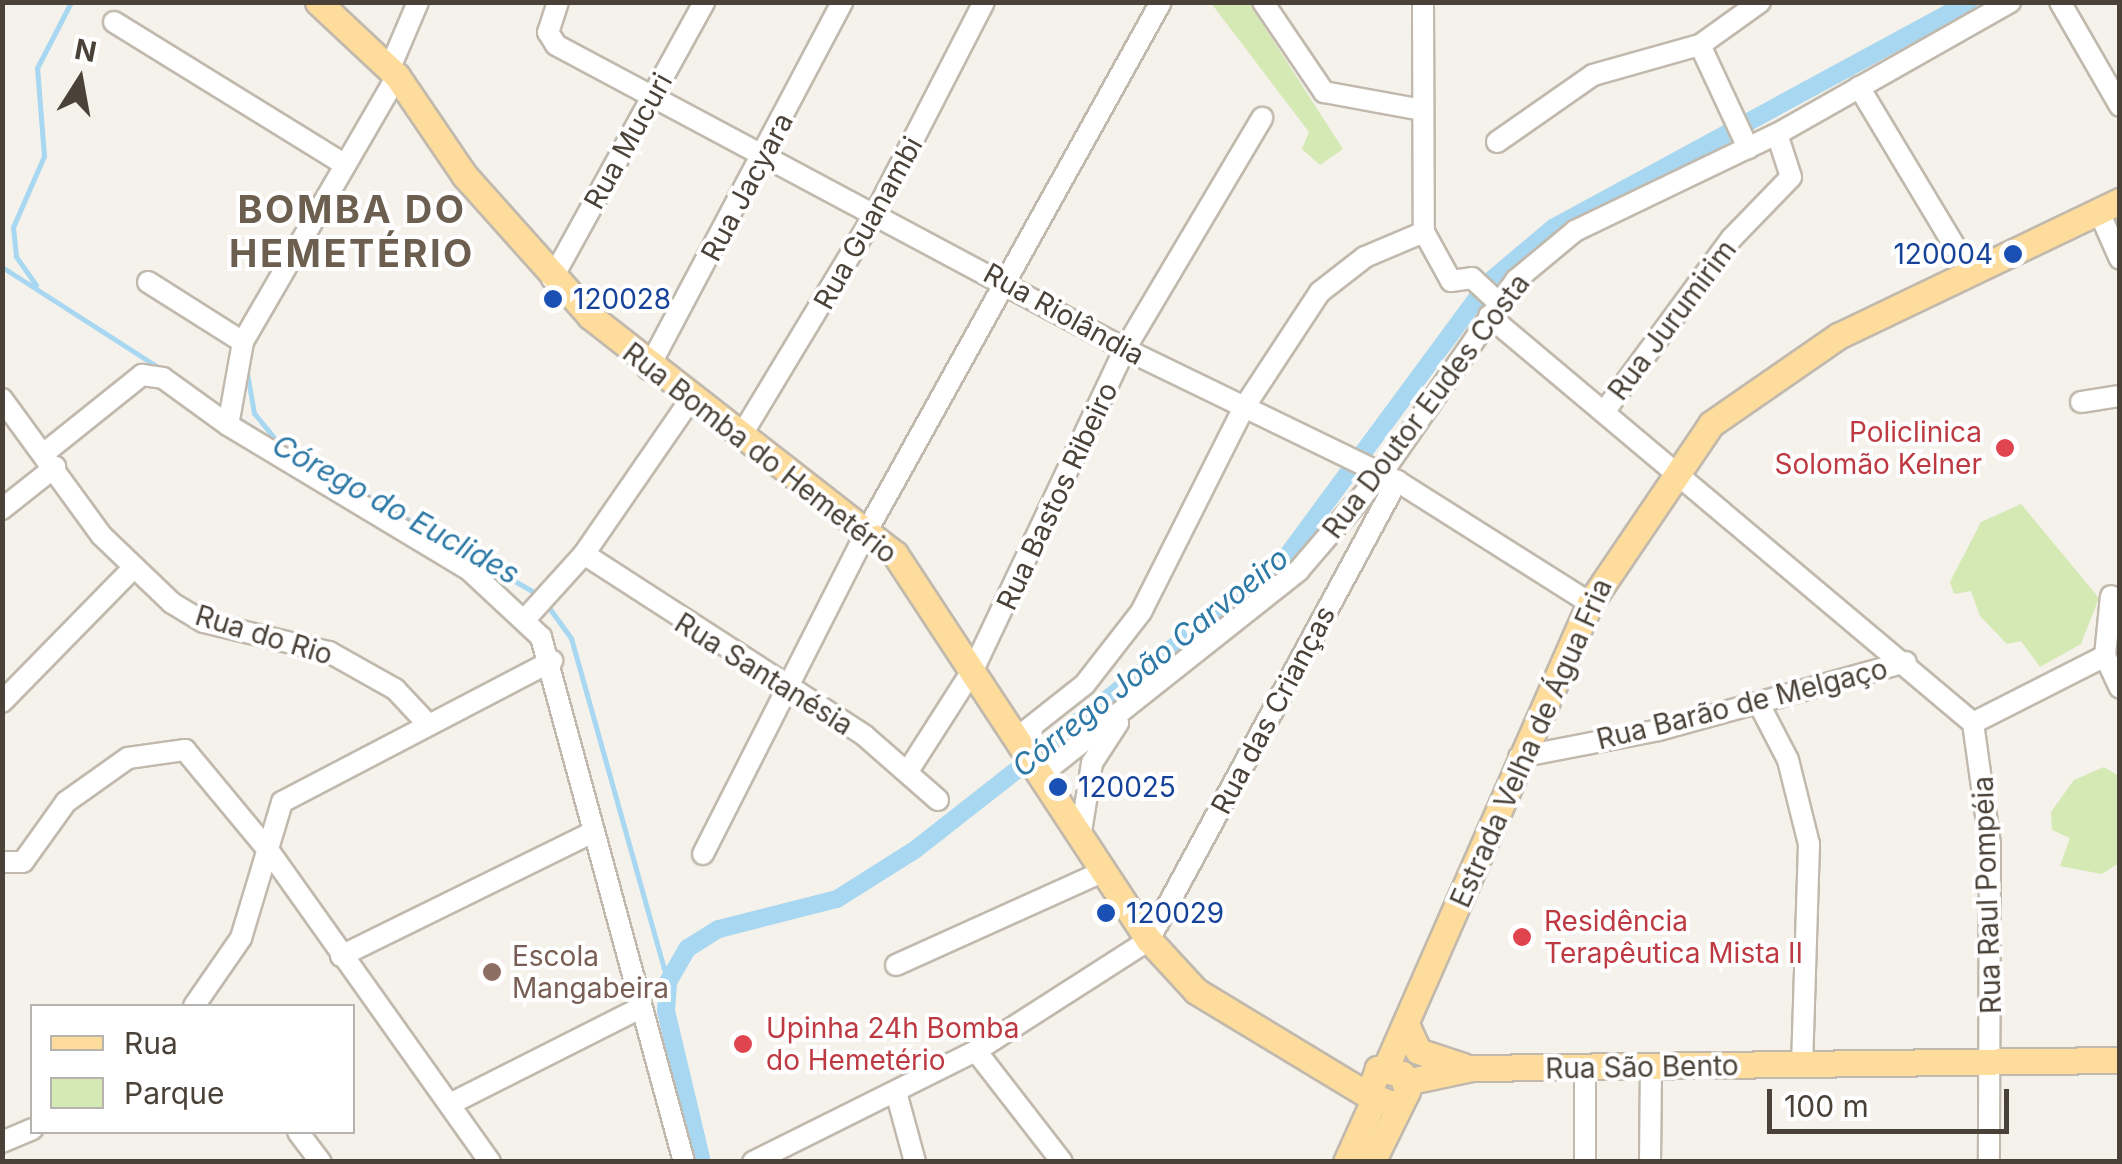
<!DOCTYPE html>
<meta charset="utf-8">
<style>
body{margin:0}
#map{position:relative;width:2122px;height:1164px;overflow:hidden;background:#f5f1eb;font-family:Inter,sans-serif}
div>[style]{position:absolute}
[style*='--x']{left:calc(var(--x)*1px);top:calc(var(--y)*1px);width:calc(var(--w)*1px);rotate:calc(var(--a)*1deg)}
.green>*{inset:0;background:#d4e9b4}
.stream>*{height:5px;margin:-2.5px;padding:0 2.5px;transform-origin:2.5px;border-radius:2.5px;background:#a8d7f1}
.canal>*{height:18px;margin:-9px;padding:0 9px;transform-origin:9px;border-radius:9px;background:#a8d7f1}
.roads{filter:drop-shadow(2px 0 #c1b9ad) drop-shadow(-2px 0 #c1b9ad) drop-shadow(0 2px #c1b9ad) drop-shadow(0 -2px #c1b9ad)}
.minor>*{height:20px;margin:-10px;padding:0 10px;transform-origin:10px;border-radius:10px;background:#fff}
.major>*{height:25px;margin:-12.5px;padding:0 12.5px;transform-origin:12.5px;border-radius:12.5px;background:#fedc9b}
.dots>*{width:28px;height:28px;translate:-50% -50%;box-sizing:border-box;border:5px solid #fff;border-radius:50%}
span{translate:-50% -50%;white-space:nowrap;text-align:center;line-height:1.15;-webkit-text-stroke:8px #fff;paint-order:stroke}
.street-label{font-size:28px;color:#4a4238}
.transit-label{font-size:28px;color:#164399}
.right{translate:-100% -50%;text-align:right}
.left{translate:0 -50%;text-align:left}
.health-label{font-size:28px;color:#be3a42}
.education-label{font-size:28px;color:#785e54}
.water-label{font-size:30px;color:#2e79a6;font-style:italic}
.district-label{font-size:38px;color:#6c5f50;font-weight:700;letter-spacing:2.5px}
.frame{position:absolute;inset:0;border:5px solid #4a4238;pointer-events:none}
.legend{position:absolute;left:30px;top:1004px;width:325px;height:130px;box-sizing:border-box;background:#fff;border:2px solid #b7b3af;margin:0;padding:12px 18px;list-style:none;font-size:30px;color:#4a4238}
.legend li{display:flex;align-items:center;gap:20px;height:50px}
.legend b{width:50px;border:2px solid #b7b3af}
.north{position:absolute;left:30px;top:30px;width:100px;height:100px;-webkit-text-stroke:8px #fff;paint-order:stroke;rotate:11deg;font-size:28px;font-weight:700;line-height:40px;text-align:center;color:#4a4238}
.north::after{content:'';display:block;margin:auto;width:35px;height:45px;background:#4a4238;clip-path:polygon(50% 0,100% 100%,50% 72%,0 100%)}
.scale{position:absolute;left:1767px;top:1089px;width:242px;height:45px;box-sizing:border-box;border:5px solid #4a4238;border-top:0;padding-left:12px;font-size:30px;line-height:35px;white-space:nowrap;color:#4a4238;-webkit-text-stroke:8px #fff;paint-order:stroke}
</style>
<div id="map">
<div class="green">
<i style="clip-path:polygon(1211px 3px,1249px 3px,1343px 149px,1320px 165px,1302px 149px,1309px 132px)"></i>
<i style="clip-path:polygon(2021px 504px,2099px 598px,2081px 644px,2040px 667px,2021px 641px,2007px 644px,1980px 616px,1971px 591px,1954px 594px,1950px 582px,1981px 522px)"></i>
<i style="clip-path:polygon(2104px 767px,2119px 776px,2119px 863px,2102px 874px,2060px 866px,2070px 838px,2052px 830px,2051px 812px,2074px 780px)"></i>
</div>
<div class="stream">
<i style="--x:2;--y:267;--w:193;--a:32.7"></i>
<i style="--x:36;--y:285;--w:35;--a:-125"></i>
<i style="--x:16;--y:256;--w:29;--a:-96"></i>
<i style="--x:13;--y:227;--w:77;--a:-66.4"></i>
<i style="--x:44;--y:156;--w:88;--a:-94.5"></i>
<i style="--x:37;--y:68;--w:74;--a:-62.7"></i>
<i style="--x:247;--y:373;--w:41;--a:80.1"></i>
<i style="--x:254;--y:413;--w:41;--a:50.9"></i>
<i style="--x:236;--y:417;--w:30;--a:33"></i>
<i style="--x:300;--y:457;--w:278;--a:30"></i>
<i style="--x:547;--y:605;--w:41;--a:54"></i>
<i style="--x:571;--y:638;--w:357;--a:74.3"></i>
</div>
<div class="canal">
<i style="--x:702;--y:1162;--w:155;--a:-103.4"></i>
<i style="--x:666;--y:1011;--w:29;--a:-86"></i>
<i style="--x:668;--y:982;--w:39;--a:-60"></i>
<i style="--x:688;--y:948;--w:36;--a:-32"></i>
<i style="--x:719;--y:929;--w:122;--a:-14.3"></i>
<i style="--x:837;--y:899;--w:93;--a:-32.3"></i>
<i style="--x:916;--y:849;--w:468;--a:-38.1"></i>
<i style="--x:1284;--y:560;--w:345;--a:-53.6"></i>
<i style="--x:1489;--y:282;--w:84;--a:-40.2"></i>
<i style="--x:1553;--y:228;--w:473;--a:-28.5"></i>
</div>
<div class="roads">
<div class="minor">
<i style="--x:558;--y:2;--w:32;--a:108"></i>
<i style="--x:548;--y:32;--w:15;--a:58"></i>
<i style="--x:556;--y:45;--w:645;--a:28.11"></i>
<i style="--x:1125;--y:349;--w:302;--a:25.9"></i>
<i style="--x:1397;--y:481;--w:228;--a:32.3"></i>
<i style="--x:1263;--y:2;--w:109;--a:55.9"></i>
<i style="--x:1324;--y:92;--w:95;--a:10.4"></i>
<i style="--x:1423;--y:2;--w:230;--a:89.8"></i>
<i style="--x:1424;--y:232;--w:56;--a:61.1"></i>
<i style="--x:1451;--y:281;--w:21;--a:-8"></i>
<i style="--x:1472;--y:278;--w:37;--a:43"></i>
<i style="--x:2060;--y:2;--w:120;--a:60"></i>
<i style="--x:114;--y:22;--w:264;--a:31.7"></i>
<i style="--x:1700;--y:45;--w:114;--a:65"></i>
<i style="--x:390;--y:68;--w:72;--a:-67"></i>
<i style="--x:397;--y:76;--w:307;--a:120.1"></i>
<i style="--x:243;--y:342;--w:84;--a:100.2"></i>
<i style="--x:228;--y:425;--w:280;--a:31"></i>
<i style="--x:468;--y:569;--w:100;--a:43"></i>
<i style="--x:541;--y:637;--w:544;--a:74.76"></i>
<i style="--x:1859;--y:87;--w:214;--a:59"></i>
<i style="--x:1497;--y:142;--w:117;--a:-34.9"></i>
<i style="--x:1593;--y:75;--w:111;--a:-15.7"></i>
<i style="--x:1700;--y:45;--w:74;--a:-35.6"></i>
<i style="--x:2099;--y:212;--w:51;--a:65.9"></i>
<i style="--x:552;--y:279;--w:316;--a:-61.2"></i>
<i style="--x:148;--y:282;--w:112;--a:32.3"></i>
<i style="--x:1489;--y:316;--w:632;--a:40.06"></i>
<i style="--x:1973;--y:723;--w:122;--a:82"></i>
<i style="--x:1990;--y:844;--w:318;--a:90.2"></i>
<i style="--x:648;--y:369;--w:415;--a:-62.1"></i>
<i style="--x:2;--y:399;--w:168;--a:53.9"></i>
<i style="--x:101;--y:535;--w:98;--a:43.8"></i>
<i style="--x:172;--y:603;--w:37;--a:31"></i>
<i style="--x:204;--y:622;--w:129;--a:13.5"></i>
<i style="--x:329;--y:652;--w:76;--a:29.3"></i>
<i style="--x:395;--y:689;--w:42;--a:46.9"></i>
<i style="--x:2081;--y:402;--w:39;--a:-9"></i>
<i style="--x:1604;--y:412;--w:215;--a:-53.7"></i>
<i style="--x:1731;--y:239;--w:86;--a:-45.9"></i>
<i style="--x:1791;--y:177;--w:45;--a:-108"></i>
<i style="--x:741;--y:436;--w:259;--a:-58.9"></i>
<i style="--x:875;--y:214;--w:238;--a:-62.8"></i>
<i style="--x:47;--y:451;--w:122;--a:-38.7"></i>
<i style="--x:142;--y:375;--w:21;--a:8"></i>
<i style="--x:163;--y:378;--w:80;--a:35.9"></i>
<i style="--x:2;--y:509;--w:68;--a:-38.4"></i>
<i style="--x:584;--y:554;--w:335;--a:32.9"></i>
<i style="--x:865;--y:736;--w:97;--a:41.2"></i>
<i style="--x:528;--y:616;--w:84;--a:-47.9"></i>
<i style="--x:584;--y:554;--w:188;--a:-55.4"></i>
<i style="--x:2105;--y:656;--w:60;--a:-84.3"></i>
<i style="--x:2;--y:702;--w:189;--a:-45.6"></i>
<i style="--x:1759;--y:704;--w:63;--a:62.6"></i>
<i style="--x:1788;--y:760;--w:87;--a:76"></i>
<i style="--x:1809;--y:844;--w:221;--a:91.8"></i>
<i style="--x:1973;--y:723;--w:148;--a:-26.9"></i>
<i style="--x:2105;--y:656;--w:35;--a:65"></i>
<i style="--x:1018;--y:737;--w:85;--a:-38.3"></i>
<i style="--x:1085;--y:684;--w:91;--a:-52.1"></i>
<i style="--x:1141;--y:612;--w:227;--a:-63.3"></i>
<i style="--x:1243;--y:409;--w:140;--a:-56.7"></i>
<i style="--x:1320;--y:292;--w:57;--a:-37.9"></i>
<i style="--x:1365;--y:257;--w:64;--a:-23"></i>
<i style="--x:1519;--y:757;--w:143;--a:-10.9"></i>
<i style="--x:1659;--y:730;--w:256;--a:-15.4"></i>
<i style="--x:910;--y:768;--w:119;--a:-57.4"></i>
<i style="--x:974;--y:668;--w:353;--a:-64.7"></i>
<i style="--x:1125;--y:349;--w:269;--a:-59.3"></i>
<i style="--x:1042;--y:774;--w:328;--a:-38.4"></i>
<i style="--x:1299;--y:570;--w:128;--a:-49.4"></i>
<i style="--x:1382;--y:473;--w:235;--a:-55.2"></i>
<i style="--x:1516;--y:280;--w:77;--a:-39.7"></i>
<i style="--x:1575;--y:231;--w:224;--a:-25.7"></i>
<i style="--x:1777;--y:134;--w:268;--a:-29.5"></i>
<i style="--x:1081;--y:832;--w:70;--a:-80.9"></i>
<i style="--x:1092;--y:763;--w:48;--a:-57"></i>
<i style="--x:703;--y:854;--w:364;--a:-63.1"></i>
<i style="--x:868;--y:529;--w:603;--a:-60.93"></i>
<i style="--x:2;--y:862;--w:21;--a:0"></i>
<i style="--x:23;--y:862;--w:74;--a:-54.4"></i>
<i style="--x:66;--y:802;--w:76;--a:-35.4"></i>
<i style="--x:128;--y:758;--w:58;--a:-8"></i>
<i style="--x:185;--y:750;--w:131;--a:50.3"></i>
<i style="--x:269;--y:851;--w:382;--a:54.6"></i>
<i style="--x:341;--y:956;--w:281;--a:-26.2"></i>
<i style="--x:896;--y:965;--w:228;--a:-24.3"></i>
<i style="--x:194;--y:1006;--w:83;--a:-55.3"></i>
<i style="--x:241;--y:938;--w:142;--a:-73.2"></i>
<i style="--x:282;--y:802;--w:305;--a:-27.6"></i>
<i style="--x:976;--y:1051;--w:140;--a:52.2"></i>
<i style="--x:1585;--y:1067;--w:95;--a:90"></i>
<i style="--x:896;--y:1092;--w:73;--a:74.8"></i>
<i style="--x:450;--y:1104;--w:213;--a:-26.8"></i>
<i style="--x:298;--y:1132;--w:38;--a:53"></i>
<i style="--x:2;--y:1142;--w:33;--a:-23"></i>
<i style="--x:753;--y:1162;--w:249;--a:-26.5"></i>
<i style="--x:976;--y:1051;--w:206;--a:-32.7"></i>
<i style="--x:1149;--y:940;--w:522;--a:-61.62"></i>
<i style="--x:1650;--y:1162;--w:97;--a:-89.4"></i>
</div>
<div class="major">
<i style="--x:318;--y:2;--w:108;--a:43.1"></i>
<i style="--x:397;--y:76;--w:121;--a:55.8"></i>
<i style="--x:465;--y:176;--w:188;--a:48.2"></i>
<i style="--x:590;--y:316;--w:387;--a:38"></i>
<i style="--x:895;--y:554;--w:462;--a:56.7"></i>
<i style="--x:1149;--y:940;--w:69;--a:47.3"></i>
<i style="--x:1196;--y:991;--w:201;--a:31.2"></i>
<i style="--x:1407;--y:1026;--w:27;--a:66"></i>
<i style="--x:1418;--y:1051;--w:47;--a:18.4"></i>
<i style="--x:1386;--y:1067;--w:507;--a:-66.27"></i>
<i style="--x:1590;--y:603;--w:216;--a:-55.9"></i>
<i style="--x:1711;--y:424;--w:155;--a:-34.7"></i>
<i style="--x:1838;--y:336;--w:313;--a:-25.6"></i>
<i style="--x:1406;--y:1082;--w:67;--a:-12"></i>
<i style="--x:1472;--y:1068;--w:648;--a:-0.71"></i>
<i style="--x:1346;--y:1162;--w:66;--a:-65.8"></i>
<i style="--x:1372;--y:1162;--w:79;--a:-63.8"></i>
<i style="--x:1407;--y:1091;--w:18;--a:-106"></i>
<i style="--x:1402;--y:1074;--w:25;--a:-168"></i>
<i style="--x:1378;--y:1069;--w:28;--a:111"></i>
<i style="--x:1368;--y:1095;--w:30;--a:20"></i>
</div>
</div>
<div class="dots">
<i style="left:2013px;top:254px;background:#1a4fb4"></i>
<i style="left:553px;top:299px;background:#1a4fb4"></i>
<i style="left:2005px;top:448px;background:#e0444e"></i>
<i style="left:1058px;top:787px;background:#1a4fb4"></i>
<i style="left:1106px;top:913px;background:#1a4fb4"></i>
<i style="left:1522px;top:937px;background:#e0444e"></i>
<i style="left:492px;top:972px;background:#8d6e63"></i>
<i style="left:743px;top:1044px;background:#e0444e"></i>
</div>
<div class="street-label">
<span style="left:628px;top:141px;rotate:-61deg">Rua Mucuri</span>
<span style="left:747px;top:187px;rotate:-62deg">Rua Jacyara</span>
<span style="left:868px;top:223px;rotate:-61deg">Rua Guanambi</span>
<span style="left:1064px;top:314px;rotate:29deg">Rua Riolândia</span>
<span style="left:1672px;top:320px;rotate:-53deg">Rua Jurumirim</span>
<span style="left:1426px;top:406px;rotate:-53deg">Rua Doutor Eudes Costa</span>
<span style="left:760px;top:453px;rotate:38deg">Rua Bomba do Hemetério</span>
<span style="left:1057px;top:496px;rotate:-65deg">Rua Bastos Ribeiro</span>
<span style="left:264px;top:635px;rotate:17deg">Rua do Rio</span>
<span style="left:764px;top:674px;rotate:32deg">Rua Santanésia</span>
<span style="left:1742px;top:704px;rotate:-14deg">Rua Barão de Melgaço</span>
<span style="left:1273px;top:710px;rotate:-62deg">Rua das Crianças</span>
<span style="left:1531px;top:743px;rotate:-66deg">Estrada Velha de Água Fria</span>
<span style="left:1987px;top:895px;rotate:-92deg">Rua Raul Pompéia</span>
<span style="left:1642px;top:1067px;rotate:-1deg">Rua São Bento</span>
</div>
<div class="transit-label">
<span class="right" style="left:1993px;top:254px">120004</span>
<span class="left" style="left:573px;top:299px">120028</span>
<span class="left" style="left:1078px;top:787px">120025</span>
<span class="left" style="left:1126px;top:913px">120029</span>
</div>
<div class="health-label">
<span class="right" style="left:1982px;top:448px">Policlinica<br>Solomão Kelner</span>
<span class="left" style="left:1544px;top:937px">Residência<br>Terapêutica Mista II</span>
<span class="left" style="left:766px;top:1044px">Upinha 24h Bomba<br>do Hemetério</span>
</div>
<div class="education-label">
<span class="left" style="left:512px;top:972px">Escola<br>Mangabeira</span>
</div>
<div class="water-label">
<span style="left:396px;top:509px;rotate:29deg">Córego do Euclides</span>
<span style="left:1150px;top:662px;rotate:-39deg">Córrego João Carvoeiro</span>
</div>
<div class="district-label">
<span style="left:352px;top:232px">BOMBA DO<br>HEMETÉRIO</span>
</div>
<div class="frame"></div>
<ul class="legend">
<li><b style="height:12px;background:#fedc9b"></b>Rua</li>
<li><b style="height:28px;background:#d4e9b4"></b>Parque</li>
</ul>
<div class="north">N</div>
<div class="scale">100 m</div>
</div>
